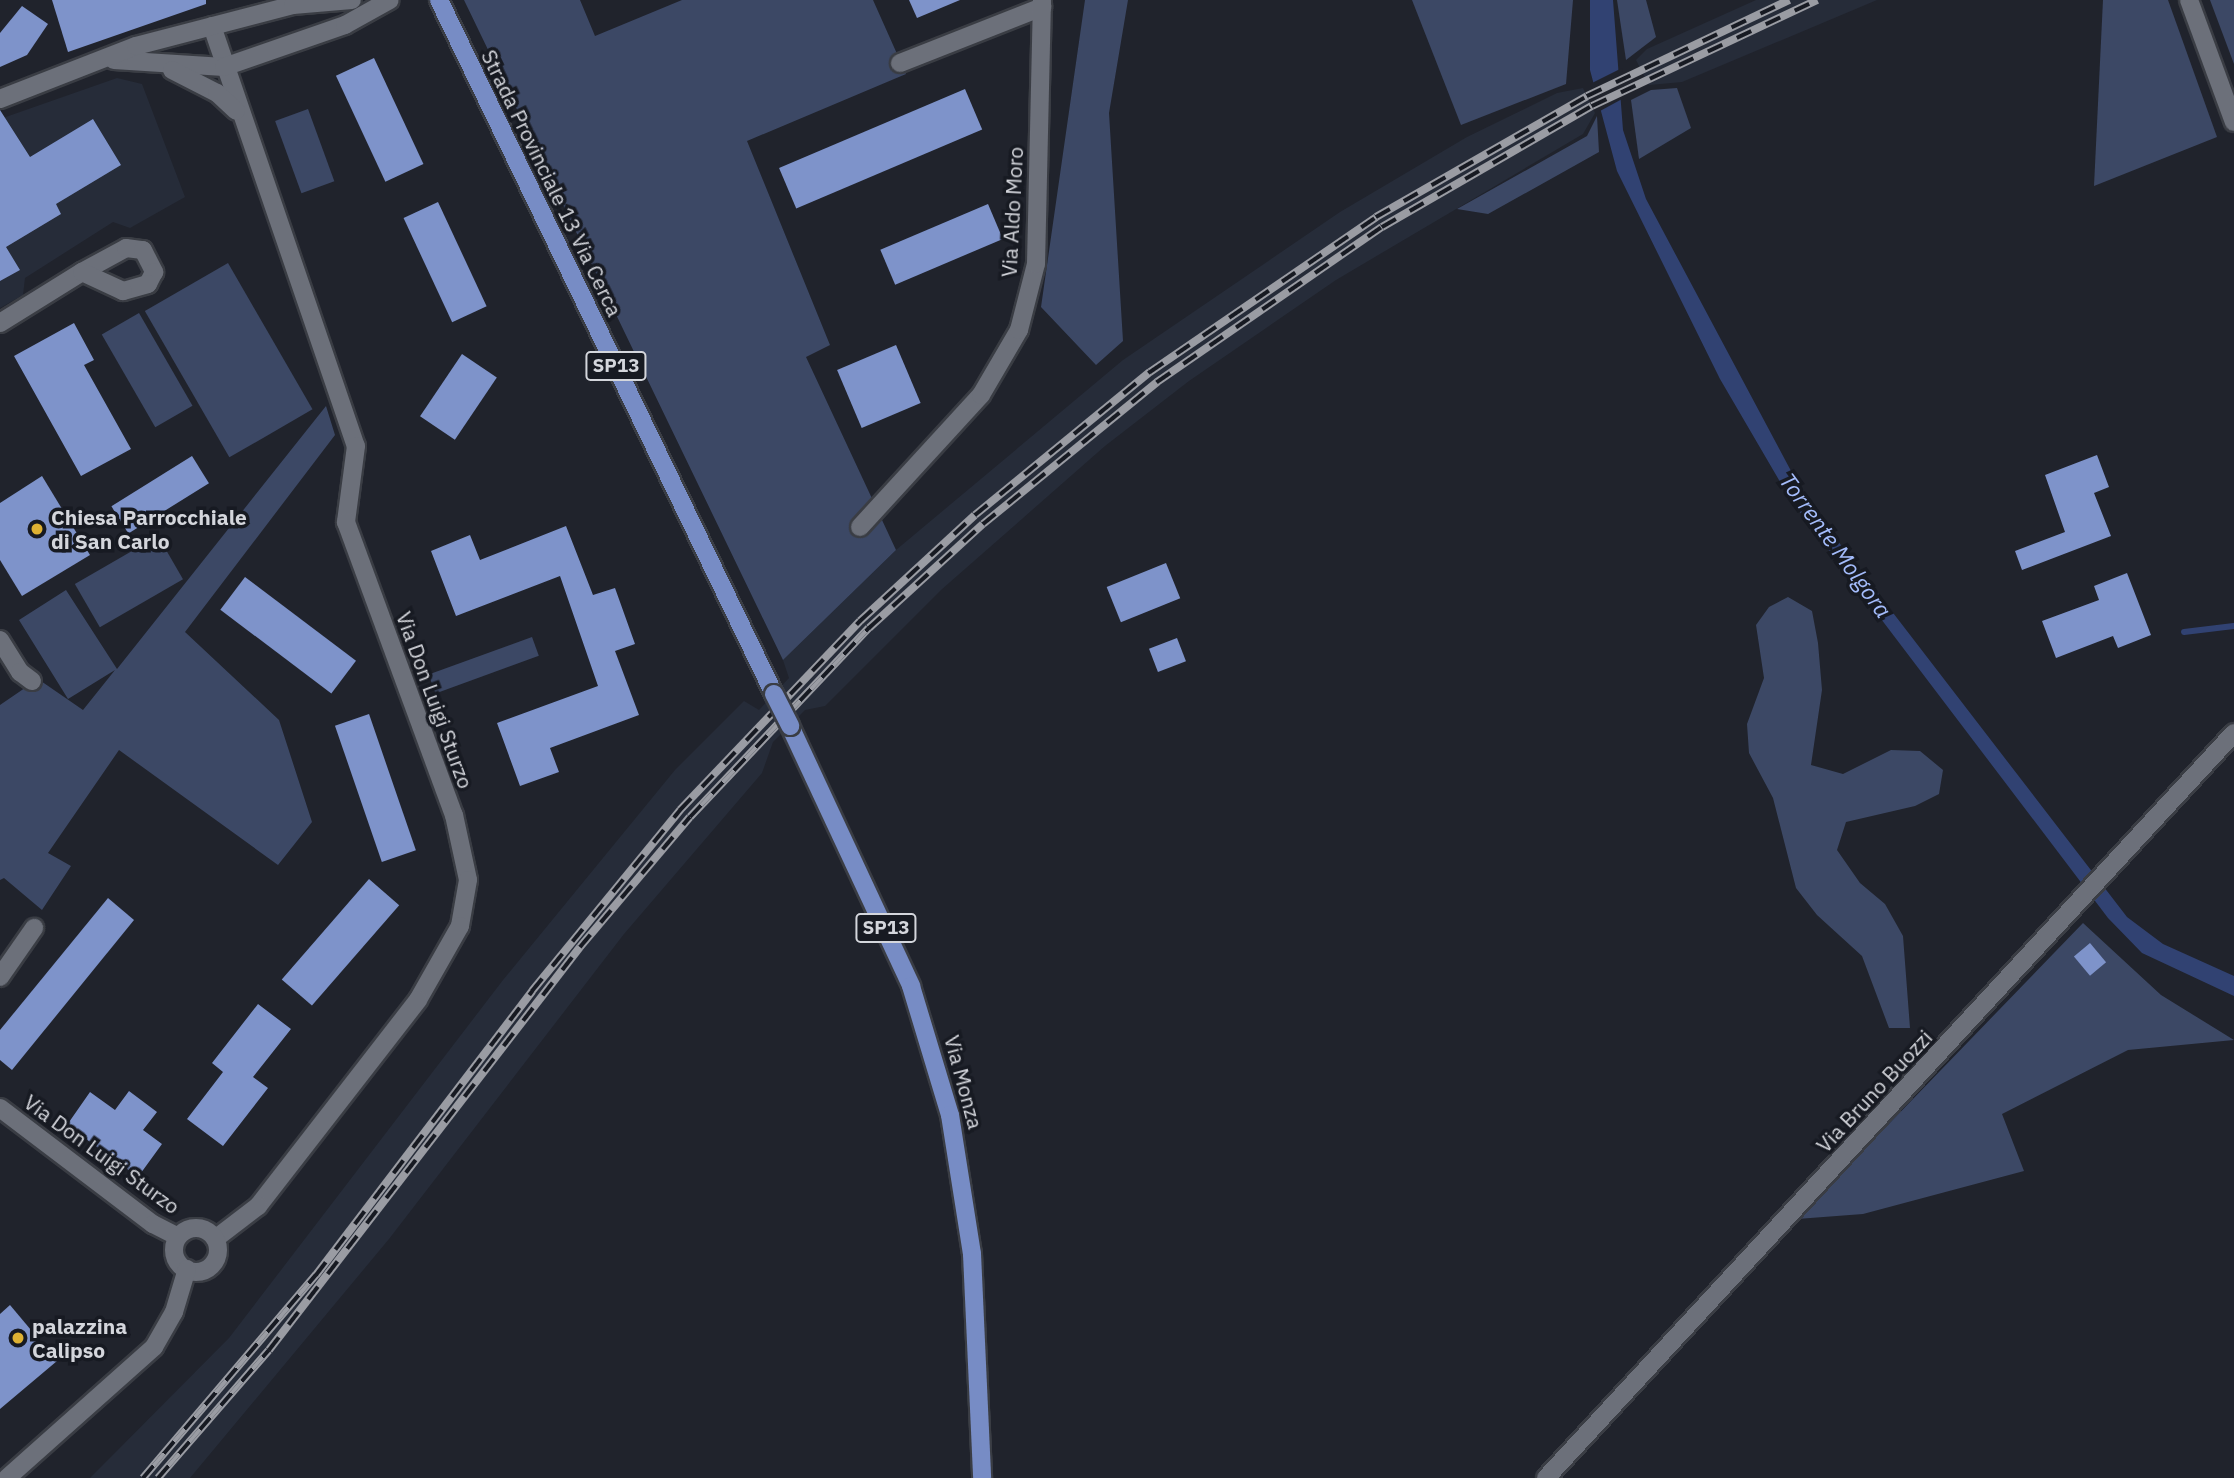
<!DOCTYPE html>
<style>
body{margin:0}
#map{position:relative;width:2234px;height:1478px;overflow:hidden;background:#20232c;font-family:"IBM Plex Sans",sans-serif}
div>[style]{position:absolute}
[style*='--x']{left:calc(var(--x)*1px);top:calc(var(--y)*1px);width:calc(var(--w)*1px);rotate:calc(var(--a)*1deg)}
.built>*{inset:0;background:#262c39}
.green>*{inset:0;background:#3c4865;transform-origin:0 0}
.water>*{inset:0;background:#314272}
.pier>*{inset:0;background:#20232c}
.stream>*{height:6px;margin:-3px;padding:0 3px;transform-origin:3px;border-radius:3px;background:#314272}
.building>*{inset:0;background:#7e93ca;transform-origin:0 0}
.roads{filter:drop-shadow(2px 0 #3a3d44) drop-shadow(-2px 0 #3a3d44) drop-shadow(0 2px #3a3d44) drop-shadow(0 -2px #3a3d44)}
.minor>*{height:18px;margin:-9px;padding:0 9px;transform-origin:9px;border-radius:9px;background:#6c707a}
.minor>.ring{margin:-9px;padding:0;box-sizing:content-box;background:none;border:18px solid #6c707a;border-radius:50%}
.primary>*{height:18px;margin:-9px;padding:0 9px;transform-origin:9px;border-radius:9px;background:#778cc5}
.rail>*{height:8px;margin-top:-4px;transform-origin:0;background:repeating-linear-gradient(90deg,#171a22 0 16px,#9a9ca3 0 32px);box-sizing:border-box;border-block:2px solid #9a9ca3}
.bridges{filter:drop-shadow(2px 0 #3a3d44) drop-shadow(-2px 0 #3a3d44) drop-shadow(0 2px #3a3d44) drop-shadow(0 -2px #3a3d44)}
.primary-bridge>*{height:18px;margin:-9px;padding:0 9px;transform-origin:9px;border-radius:9px;background:#778cc5}
.dots>*{width:19px;height:19px;translate:-50% -50%;box-sizing:border-box;border:4px solid #171a22;border-radius:50%}
span{translate:-50% -50%;white-space:nowrap;text-align:center;line-height:1.15;-webkit-text-stroke:7px #171a22;paint-order:stroke}
.shield-label span{padding:2px 5px;background:#171a22;border:2px solid;border-radius:5px;-webkit-text-stroke-width:0}
.shield-label{font-size:19px;color:#d4d6dc;font-weight:700}
.street-label{font-size:21px;color:#d4d6dc}
.poi-label{font-size:21px;color:#d4d6dc;font-weight:700}
.left{translate:0 -50%;text-align:left}
.water-label{font-size:23px;color:#a4bcfb;font-style:italic}
</style>
<div id="map">
<div class="built">
<i style="clip-path:polygon(1756px 0,1877px 0,1682px 82px,1649px 85px,1636px 60px,1647px 49px)"></i>
<i style="clip-path:polygon(117px 78px,142px 84px,185px 197px,130px 228px,113px 222px,25px 278px,23px 295px,0 308px,0 119px)"></i>
<i style="clip-path:polygon(1583px 88px,1595px 113px,1583px 134px,1336px 280px,1189px 381px,1105px 446px,941px 590px,825px 706px,805px 710px,773px 742px,762px 773px,624px 934px,389px 1239px,190px 1478px,90px 1478px,229px 1338px,503px 980px,675px 770px,744px 701px,759px 710px,789px 678px,783px 660px,896px 550px,1123px 360px,1340px 212px,1467px 137px,1557px 93px)"></i>
</div>
<div class="green">
<i style="clip-path:polygon(464px 0,580px 0,595px 36px,682px 0,873px 0,906px 74px,747px 141px,830px 345px,806px 357px,896px 550px,783px 660px)"></i>
<i style="clip-path:polygon(1085px 0,1128px 0,1109px 113px,1123px 341px,1096px 365px,1041px 307px)"></i>
<i style="clip-path:polygon(1412px 0,1573px 0,1566px 84px,1461px 125px)"></i>
<i style="clip-path:polygon(1617px 0,1646px 0,1656px 37px,1626px 60px)"></i>
<i style="clip-path:polygon(2103px 0,2168px 0,2217px 137px,2094px 186px)"></i>
<i style="clip-path:polygon(2210px 0,2234px 0,2234px 64px)"></i>
<i style="clip-path:polygon(1677px 88px,1691px 128px,1639px 159px,1631px 100px,1651px 90px)"></i>
<i style="left:308px;top:109px;width:77px;height:35px;rotate:70deg"></i>
<i style="clip-path:polygon(1597px 116px,1599px 152px,1488px 214px,1457px 209px,1587px 136px)"></i>
<i style="left:228px;top:263px;width:169px;height:96px;rotate:60deg"></i>
<i style="left:139px;top:313px;width:107px;height:43px;rotate:60deg"></i>
<i style="clip-path:polygon(326px 406px,335px 435px,185px 632px,279px 720px,312px 822px,278px 865px,119px 750px,48px 853px,71px 866px,42px 910px,4px 878px,0 880px,0 705px,38px 679px,83px 710px,115px 670px,68px 699px,19px 620px,66px 590px,117px 669px)"></i>
<i style="left:158px;top:536px;width:50px;height:96px;rotate:60deg"></i>
<i style="clip-path:polygon(1788px 597px,1812px 611px,1818px 643px,1822px 690px,1811px 765px,1843px 774px,1891px 750px,1920px 751px,1943px 770px,1939px 794px,1915px 806px,1846px 822px,1837px 850px,1860px 883px,1885px 904px,1903px 936px,1910px 1028px,1889px 1028px,1862px 956px,1817px 915px,1796px 888px,1773px 798px,1749px 753px,1747px 724px,1764px 678px,1756px 625px,1769px 607px)"></i>
<i style="left:532px;top:637px;width:20px;height:110px;rotate:70deg"></i>
<i style="clip-path:polygon(2083px 923px,2161px 995px,2234px 1040px,2128px 1050px,2002px 1114px,2024px 1171px,1863px 1214px,1797px 1219px)"></i>
</div>
<div class="water">
<i style="clip-path:polygon(1590px 0,1613px 0,1623px 130px,1646px 199px,1807px 501px,2127px 917px,2163px 944px,2234px 976px,2234px 996px,2142px 953px,2108px 918px,1790px 499px,1720px 379px,1617px 171px,1590px 70px)"></i>
</div>
<div class="pier">
<i style="clip-path:polygon(1622px 68px,1624px 98px,1600px 111px,1590px 84px)"></i>
</div>
<div class="stream">
<i style="--x:2184;--y:632;--w:50;--a:-6.8"></i>
</div>
<div class="building">
<i style="clip-path:polygon(52px 0,206px 0,206px 4px,68px 52px)"></i>
<i style="clip-path:polygon(909px 0,960px 0,917px 18px)"></i>
<i style="clip-path:polygon(22px 6px,48px 24px,27px 55px,0 67px,0 33px)"></i>
<i style="left:374px;top:58px;width:117px;height:42px;rotate:65deg"></i>
<i style="left:965px;top:89px;width:44px;height:202px;rotate:67deg"></i>
<i style="clip-path:polygon(0 110px,30px 157px,93px 119px,121px 165px,56px 204px,61px 214px,6px 247px,20px 270px,0 281px)"></i>
<i style="left:438px;top:202px;width:115px;height:38px;rotate:65deg"></i>
<i style="left:988px;top:204px;width:38px;height:117px;rotate:67deg"></i>
<i style="clip-path:polygon(74px 323px,94px 360px,84px 365px,131px 449px,81px 476px,14px 356px)"></i>
<i style="left:896px;top:345px;width:63px;height:64px;rotate:67deg"></i>
<i style="left:462px;top:354px;width:42px;height:75px;rotate:34deg"></i>
<i style="clip-path:polygon(2097px 455px,2109px 487px,2094px 493px,2111px 536px,2022px 570px,2015px 551px,2065px 532px,2045px 475px)"></i>
<i style="left:192px;top:456px;width:32px;height:95px;rotate:58deg"></i>
<i style="clip-path:polygon(42px 476px,90px 555px,22px 596px,0 560px,0 503px)"></i>
<i style="clip-path:polygon(566px 526px,593px 595px,615px 588px,635px 644px,615px 651px,639px 715px,550px 748px,559px 772px,520px 786px,497px 723px,598px 686px,560px 576px,456px 616px,431px 551px,470px 535px,480px 560px)"></i>
<i style="left:1166px;top:563px;width:38px;height:64px;rotate:68deg"></i>
<i style="clip-path:polygon(2127px 573px,2151px 635px,2118px 648px,2113px 636px,2056px 658px,2042px 621px,2099px 600px,2094px 586px)"></i>
<i style="left:245px;top:577px;width:139px;height:41px;rotate:37deg"></i>
<i style="left:1177px;top:638px;width:25px;height:30px;rotate:69deg"></i>
<i style="left:369px;top:714px;width:144px;height:36px;rotate:71deg"></i>
<i style="left:369px;top:879px;width:40px;height:133px;rotate:41deg"></i>
<i style="clip-path:polygon(108px 898px,134px 920px,12px 1070px,0 1060px,0 1030px)"></i>
<i style="left:2090px;top:943px;width:25px;height:21px;rotate:50deg"></i>
<i style="clip-path:polygon(258px 1004px,291px 1029px,253px 1077px,268px 1088px,223px 1146px,187px 1119px,223px 1072px,212px 1063px)"></i>
<i style="clip-path:polygon(129px 1091px,157px 1112px,143px 1130px,162px 1144px,138px 1177px,67px 1125px,90px 1092px,115px 1110px)"></i>
<i style="clip-path:polygon(10px 1305px,57px 1361px,0 1409px,0 1314px)"></i>
</div>
<div class="roads">
<div class="minor">
<i style="--x:2189;--y:0;--w:130;--a:69.8"></i>
<i style="--x:212;--y:26;--w:444;--a:71.1"></i>
<i style="--x:356;--y:446;--w:77;--a:97.5"></i>
<i style="--x:346;--y:522;--w:312;--a:69.8"></i>
<i style="--x:454;--y:815;--w:66;--a:77.8"></i>
<i style="--x:468;--y:880;--w:47;--a:99.9"></i>
<i style="--x:460;--y:926;--w:85;--a:119.6"></i>
<i style="--x:418;--y:1000;--w:261;--a:127.8"></i>
<i style="--x:258;--y:1206;--w:54;--a:142.5"></i>
<i style="--x:114;--y:60;--w:110;--a:3.6"></i>
<i style="--x:224;--y:67;--w:128;--a:-19.1"></i>
<i style="--x:345;--y:25;--w:51;--a:-29.1"></i>
<i style="--x:900;--y:63;--w:153;--a:-21.5"></i>
<i style="--x:172;--y:70;--w:51;--a:27.1"></i>
<i style="--x:217;--y:93;--w:26;--a:43"></i>
<i style="--x:0;--y:99;--w:146;--a:-21.3"></i>
<i style="--x:136;--y:46;--w:162;--a:-14.6"></i>
<i style="--x:293;--y:5;--w:59;--a:-4.8"></i>
<i style="--x:0;--y:323;--w:97;--a:-31.9"></i>
<i style="--x:82;--y:272;--w:50;--a:-28.6"></i>
<i style="--x:126;--y:248;--w:17;--a:7"></i>
<i style="--x:143;--y:250;--w:25;--a:63"></i>
<i style="--x:154;--y:272;--w:13;--a:117"></i>
<i style="--x:148;--y:284;--w:26;--a:164"></i>
<i style="--x:123;--y:291;--w:45;--a:-155.1"></i>
<i style="--x:860;--y:527;--w:179;--a:-47.5"></i>
<i style="--x:981;--y:395;--w:75;--a:-59.7"></i>
<i style="--x:1019;--y:330;--w:68;--a:-75.6"></i>
<i style="--x:1036;--y:264;--w:264;--a:-88.7"></i>
<i style="--x:0;--y:640;--w:38;--a:58"></i>
<i style="--x:20;--y:672;--w:15;--a:37"></i>
<i style="--x:0;--y:977;--w:60;--a:-55.2"></i>
<i style="--x:0;--y:1108;--w:192;--a:37.2"></i>
<i style="--x:153;--y:1224;--w:28;--a:27"></i>
<i class="ring" style="left:174px;top:1228px;width:26px;height:26px"></i>
<i style="--x:7;--y:1478;--w:197;--a:-41.7"></i>
<i style="--x:154;--y:1347;--w:40;--a:-60.3"></i>
<i style="--x:174;--y:1312;--w:45;--a:-73.2"></i>
<i style="--x:1546;--y:1478;--w:1014;--a:-47.28"></i>
</div>
<div class="primary">
<i style="--x:439;--y:0;--w:771;--a:64.23"></i>
<i style="--x:790;--y:726;--w:287;--a:65"></i>
<i style="--x:911;--y:986;--w:135;--a:73.2"></i>
<i style="--x:950;--y:1115;--w:141;--a:81"></i>
<i style="--x:972;--y:1254;--w:224;--a:87.4"></i>
</div>
</div>
<div class="rail">
<i style="--x:143;--y:1478;--w:267;--a:-49.6"></i>
<i style="--x:316;--y:1275;--w:357;--a:-52.7"></i>
<i style="--x:532;--y:991;--w:234;--a:-50.7"></i>
<i style="--x:680;--y:810;--w:261;--a:-46.4"></i>
<i style="--x:860;--y:621;--w:156;--a:-42.7"></i>
<i style="--x:975;--y:515;--w:226;--a:-39.3"></i>
<i style="--x:1150;--y:372;--w:274;--a:-34.4"></i>
<i style="--x:1376;--y:217;--w:243;--a:-29.8"></i>
<i style="--x:1587;--y:96;--w:224;--a:-25.4"></i>
<i style="--x:158;--y:1478;--w:169;--a:-49.1"></i>
<i style="--x:269;--y:1350;--w:509;--a:-52.34"></i>
<i style="--x:580;--y:947;--w:170;--a:-49.8"></i>
<i style="--x:690;--y:817;--w:260;--a:-46.6"></i>
<i style="--x:869;--y:628;--w:154;--a:-42.4"></i>
<i style="--x:983;--y:524;--w:225;--a:-39.2"></i>
<i style="--x:1157;--y:382;--w:273;--a:-34.6"></i>
<i style="--x:1382;--y:227;--w:242;--a:-30"></i>
<i style="--x:1592;--y:106;--w:249;--a:-25.2"></i>
</div>
<div class="bridges">
<div class="primary-bridge">
<i style="--x:774;--y:694;--w:36;--a:63"></i>
</div>
</div>
<div class="dots">
<i style="left:37px;top:529px;background:#deb133"></i>
<i style="left:18px;top:1338px;background:#deb133"></i>
</div>
<div class="shield-label">
<span style="left:616px;top:366px">SP13</span>
<span style="left:886px;top:928px">SP13</span>
</div>
<div class="street-label">
<span style="left:552px;top:183px;rotate:64deg">Strada Provinciale 13 Via Cerca</span>
<span style="left:1012px;top:212px;rotate:-87deg">Via Aldo Moro</span>
<span style="left:435px;top:700px;rotate:70deg">Via Don Luigi Sturzo</span>
<span style="left:964px;top:1082px;rotate:75deg">Via Monza</span>
<span style="left:1874px;top:1091px;rotate:-47deg">Via Bruno Buozzi</span>
<span style="left:102px;top:1154px;rotate:36deg">Via Don Luigi Sturzo</span>
</div>
<div class="poi-label">
<span class="left" style="left:51px;top:529px">Chiesa Parrocchiale<br>di San Carlo</span>
<span class="left" style="left:32px;top:1338px">palazzina<br>Calipso</span>
</div>
<div class="water-label">
<span style="left:1836px;top:545px;rotate:54deg">Torrente Molgora</span>
</div>
</div>
